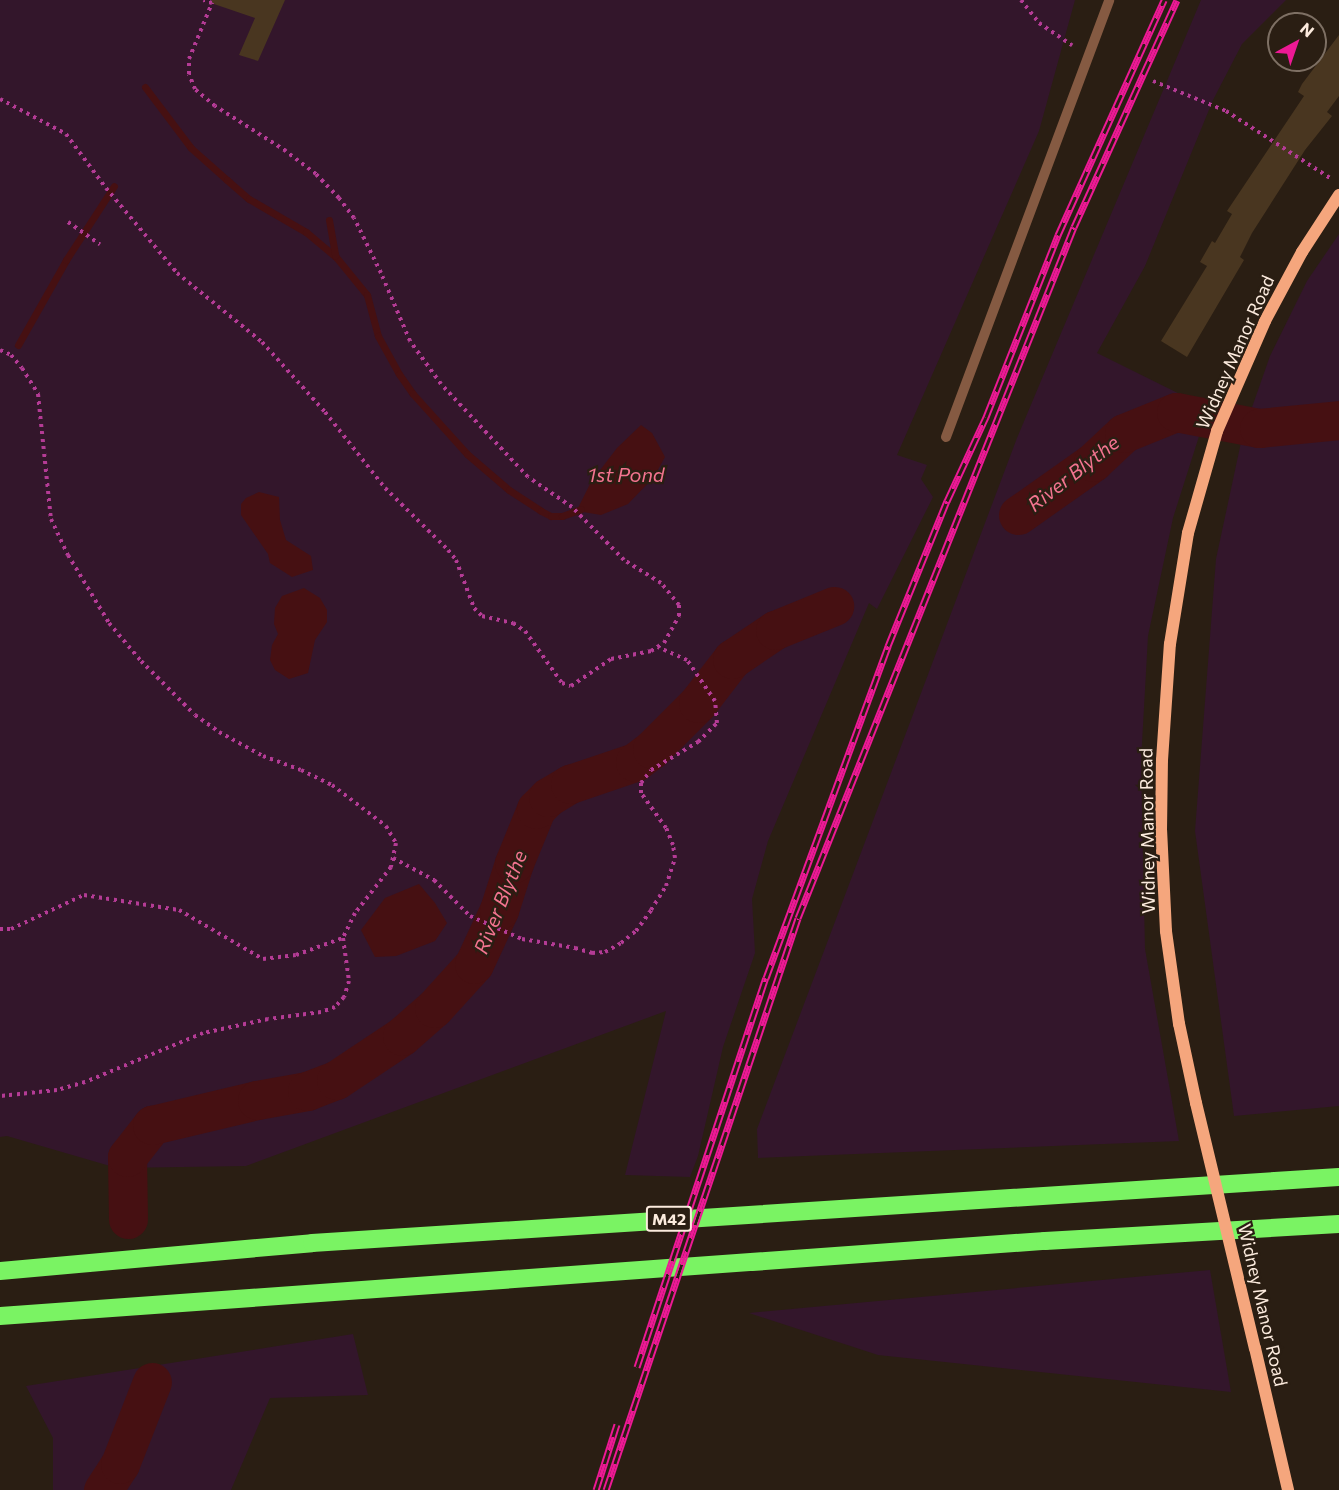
<!DOCTYPE html>
<style>
body{margin:0}
#map{position:relative;width:1339px;height:1490px;overflow:hidden;background:#2a1e13;font-family:Commissioner,sans-serif}
div>[style]{position:absolute}
[style*='--x']{left:calc(var(--x)*1px);top:calc(var(--y)*1px);width:calc(var(--w)*1px);rotate:calc(var(--a)*1deg)}
.green>*{inset:0;background:#33162b}
.water>*{inset:0;background:#461012}
.stream>*{height:7px;margin:-3.5px;padding:0 3.5px;transform-origin:3.5px;border-radius:3.5px;background:#461012}
.river>*{height:39px;margin:-19.5px;padding:0 19.5px;transform-origin:19.5px;border-radius:19.5px;background:#461012}
.building>*{inset:0;background:#493620}
.path>*{height:4px;margin-top:-2px;transform-origin:0;background:repeating-linear-gradient(90deg,#b43b95 0 3px,transparent 0 7.5px)}
.lane>*{height:10px;margin:-5px;padding:0 5px;transform-origin:5px;border-radius:5px;background:#855a42}
.secondary>*{height:12px;margin:-6px;padding:0 6px;transform-origin:6px;border-radius:6px;background:#f5a67d}
.highway>*{height:18px;margin:-9px;padding:0 9px;transform-origin:9px;border-radius:9px;background:#7af363}
.rail>*{height:7px;margin-top:-3.5px;transform-origin:0;background:repeating-linear-gradient(90deg,#2a1e13 0 14px,#ed1995 0 28px);box-sizing:border-box;border-block:2px solid #ed1995}
.secondary-bridge>*{height:12px;margin:-6px;padding:0 6px;transform-origin:6px;border-radius:6px;background:#f5a67d}
span{translate:-50% -50%;white-space:nowrap;text-align:center;line-height:1.15;-webkit-text-stroke:4.5px #2a1e13;paint-order:stroke}
.shield-label span{padding:2px 4px;background:#2a1e13;border:2px solid;border-radius:4px;-webkit-text-stroke-width:0}
.shield-label{font-size:16px;color:#fcebde;font-weight:700}
.street-label{font-size:18px;color:#fcebde}
.water-label{font-size:20px;color:#f47490;font-style:italic}
.north{position:absolute;left:1267px;top:12px;width:60px;height:60px;box-sizing:border-box;background:#2a1e13;border:2px solid #7e7064;border-radius:50%;rotate:40deg;font-size:16px;font-weight:700;line-height:24px;text-align:center;color:#fcebde}
.north::after{content:'';display:block;margin:auto;width:21px;height:27px;background:#ed1995;clip-path:polygon(50% 0,100% 100%,50% 72%,0 100%)}
</style>
<div id="map">
<div class="green">
<i style="clip-path:polygon(0 0,1075px 0,1039px 131px,897px 455px,927px 465px,921px 479px,933px 497px,877px 609px,869px 603px,768px 841px,752px 899px,755px 953px,723px 1047px,698px 1156px,690px 1177px,625px 1175px,666px 1011px,246px 1166px,117px 1168px,7px 1136px,0 1137px)"></i>
<i style="clip-path:polygon(1201px 0,1286px 0,1242px 44px,1213px 100px,1145px 266px,1097px 353px,1208px 408px,1173px 518px,1148px 636px,1141px 761px,1145px 949px,1179px 1141px,758px 1158px,757px 1129px,1017px 438px)"></i>
<i style="clip-path:polygon(1339px 234px,1339px 1106px,1234px 1116px,1195px 831px,1216px 559px,1243px 433px,1270px 356px,1307px 281px)"></i>
<i style="clip-path:polygon(1210px 1270px,1231px 1392px,878px 1355px,749px 1313px)"></i>
<i style="clip-path:polygon(353px 1334px,368px 1395px,270px 1398px,231px 1490px,53px 1490px,53px 1438px,26px 1386px)"></i>
</div>
<div class="water">
<i style="clip-path:polygon(641px 425px,652px 433px,665px 457px,654px 477px,628px 504px,601px 515px,583px 512px,579px 506px,591px 482px,617px 448px)"></i>
<i style="clip-path:polygon(259px 492px,279px 497px,280px 520px,286px 540px,311px 556px,313px 570px,292px 577px,270px 563px,268px 554px,241px 515px,241px 504px,246px 498px)"></i>
<i style="clip-path:polygon(304px 588px,320px 598px,327px 610px,327px 622px,315px 640px,308px 673px,289px 679px,275px 670px,270px 660px,272px 645px,278px 634px,274px 624px,275px 608px,282px 596px)"></i>
<i style="clip-path:polygon(419px 884px,435px 903px,447px 923px,435px 941px,396px 956px,375px 957px,361px 930px,385px 898px)"></i>
</div>
<div class="stream">
<i style="--x:145;--y:87;--w:76;--a:53"></i>
<i style="--x:191;--y:148;--w:48;--a:41.6"></i>
<i style="--x:227;--y:180;--w:29;--a:41"></i>
<i style="--x:249;--y:199;--w:66;--a:30.1"></i>
<i style="--x:306;--y:232;--w:39;--a:40"></i>
<i style="--x:336;--y:257;--w:49;--a:50.8"></i>
<i style="--x:367;--y:295;--w:42;--a:75"></i>
<i style="--x:378;--y:336;--w:43;--a:61.1"></i>
<i style="--x:399;--y:374;--w:24;--a:55"></i>
<i style="--x:413;--y:394;--w:81;--a:48"></i>
<i style="--x:467;--y:454;--w:55;--a:40.6"></i>
<i style="--x:509;--y:490;--w:38;--a:33"></i>
<i style="--x:541;--y:511;--w:11;--a:27"></i>
<i style="--x:551;--y:516;--w:11;--a:0"></i>
<i style="--x:562;--y:516;--w:20;--a:-20"></i>
<i style="--x:329;--y:220;--w:36;--a:80"></i>
<i style="--x:18;--y:345;--w:98;--a:-60.5"></i>
<i style="--x:66;--y:260;--w:88;--a:-57"></i>
</div>
<div class="river">
<i style="--x:1018;--y:515;--w:92;--a:-35.2"></i>
<i style="--x:1093;--y:462;--w:42;--a:-43.1"></i>
<i style="--x:1124;--y:433;--w:56;--a:-22"></i>
<i style="--x:1176;--y:412;--w:85;--a:10.9"></i>
<i style="--x:1259;--y:428;--w:80;--a:-5.7"></i>
<i style="--x:128;--y:1219;--w:62;--a:-90.9"></i>
<i style="--x:127;--y:1157;--w:41;--a:-52"></i>
<i style="--x:152;--y:1125;--w:108;--a:-13.4"></i>
<i style="--x:257;--y:1100;--w:51;--a:-10.2"></i>
<i style="--x:307;--y:1091;--w:31;--a:-21"></i>
<i style="--x:336;--y:1080;--w:79;--a:-33.7"></i>
<i style="--x:402;--y:1036;--w:43;--a:-41.2"></i>
<i style="--x:434;--y:1008;--w:59;--a:-47.7"></i>
<i style="--x:474;--y:964;--w:60;--a:-65.2"></i>
<i style="--x:499;--y:910;--w:49;--a:-72.3"></i>
<i style="--x:514;--y:863;--w:58;--a:-67.8"></i>
<i style="--x:536;--y:809;--w:17;--a:-45"></i>
<i style="--x:548;--y:797;--w:26;--a:-31"></i>
<i style="--x:570;--y:784;--w:69;--a:-18.7"></i>
<i style="--x:635;--y:762;--w:21;--a:-37"></i>
<i style="--x:652;--y:749;--w:65;--a:-45"></i>
<i style="--x:698;--y:703;--w:56;--a:-52.3"></i>
<i style="--x:732;--y:659;--w:52;--a:-34"></i>
<i style="--x:775;--y:630;--w:64;--a:-22.1"></i>
<i style="--x:103;--y:1490;--w:31;--a:-57"></i>
<i style="--x:120;--y:1464;--w:88;--a:-68.7"></i>
</div>
<div class="building">
<i style="clip-path:polygon(212px 0,285px 0,258px 61px,239px 55px,255px 18px,211px 3px)"></i>
<i style="clip-path:polygon(1339px 35px,1339px 96px,1327px 112px,1332px 116px,1305px 150px,1252px 233px,1240px 257px,1244px 260px,1187px 357px,1161px 341px,1207px 266px,1200px 262px,1212px 241px,1215px 243px,1232px 214px,1227px 211px,1304px 96px,1298px 92px,1302px 84px)"></i>
</div>
<div class="path">
<i style="--x:1021;--y:0;--w:29;--a:52"></i>
<i style="--x:1039;--y:23;--w:40;--a:34"></i>
<i style="--x:1153;--y:81;--w:79;--a:22.3"></i>
<i style="--x:1226;--y:111;--w:127;--a:32.8"></i>
<i style="--x:0;--y:99;--w:75;--a:27.9"></i>
<i style="--x:66;--y:134;--w:67;--a:53.5"></i>
<i style="--x:106;--y:188;--w:111;--a:50.1"></i>
<i style="--x:177;--y:273;--w:109;--a:39.1"></i>
<i style="--x:262;--y:342;--w:94;--a:48"></i>
<i style="--x:325;--y:412;--w:97;--a:51.7"></i>
<i style="--x:385;--y:488;--w:88;--a:44.5"></i>
<i style="--x:448;--y:550;--w:13;--a:51"></i>
<i style="--x:456;--y:560;--w:51;--a:69.4"></i>
<i style="--x:474;--y:608;--w:11;--a:45"></i>
<i style="--x:482;--y:616;--w:32;--a:13"></i>
<i style="--x:513;--y:623;--w:14;--a:34"></i>
<i style="--x:525;--y:631;--w:64;--a:54.6"></i>
<i style="--x:562;--y:683;--w:9;--a:18"></i>
<i style="--x:571;--y:686;--w:48;--a:-34"></i>
<i style="--x:611;--y:659;--w:41;--a:-11.3"></i>
<i style="--x:651;--y:651;--w:15;--a:-32"></i>
<i style="--x:664;--y:643;--w:31;--a:-61"></i>
<i style="--x:679;--y:616;--w:11;--a:-90"></i>
<i style="--x:679;--y:605;--w:28;--a:-129"></i>
<i style="--x:661;--y:583;--w:44;--a:-148.1"></i>
<i style="--x:624;--y:560;--w:74;--a:-134.5"></i>
<i style="--x:572;--y:507;--w:53;--a:-145.7"></i>
<i style="--x:528;--y:477;--w:127;--a:-133.1"></i>
<i style="--x:441;--y:384;--w:53;--a:-125.8"></i>
<i style="--x:410;--y:341;--w:74;--a:-113.1"></i>
<i style="--x:381;--y:273;--w:61;--a:-116.1"></i>
<i style="--x:354;--y:218;--w:25;--a:-127"></i>
<i style="--x:339;--y:198;--w:33;--a:-134"></i>
<i style="--x:316;--y:174;--w:38;--a:-143"></i>
<i style="--x:286;--y:151;--w:84;--a:-147.6"></i>
<i style="--x:215;--y:106;--w:26;--a:-140"></i>
<i style="--x:195;--y:89;--w:16;--a:-112"></i>
<i style="--x:189;--y:74;--w:15;--a:-90"></i>
<i style="--x:189;--y:59;--w:61;--a:-67.7"></i>
<i style="--x:212;--y:3;--w:9;--a:-162"></i>
<i style="--x:68;--y:222;--w:39;--a:35"></i>
<i style="--x:0;--y:350;--w:12;--a:24"></i>
<i style="--x:11;--y:355;--w:17;--a:50"></i>
<i style="--x:22;--y:368;--w:31;--a:58"></i>
<i style="--x:38;--y:394;--w:126;--a:84.1"></i>
<i style="--x:51;--y:519;--w:40;--a:65"></i>
<i style="--x:68;--y:555;--w:79;--a:58.9"></i>
<i style="--x:109;--y:623;--w:50;--a:49.9"></i>
<i style="--x:141;--y:661;--w:76;--a:45"></i>
<i style="--x:195;--y:715;--w:29;--a:35"></i>
<i style="--x:219;--y:732;--w:50;--a:28.6"></i>
<i style="--x:263;--y:756;--w:40;--a:20.2"></i>
<i style="--x:301;--y:770;--w:34;--a:26"></i>
<i style="--x:332;--y:785;--w:68;--a:37.2"></i>
<i style="--x:386;--y:826;--w:20;--a:60"></i>
<i style="--x:396;--y:843;--w:25;--a:102"></i>
<i style="--x:391;--y:867;--w:58;--a:128"></i>
<i style="--x:355;--y:913;--w:28;--a:116"></i>
<i style="--x:343;--y:938;--w:43;--a:82.1"></i>
<i style="--x:349;--y:981;--w:17;--a:107"></i>
<i style="--x:344;--y:997;--w:13;--a:132"></i>
<i style="--x:335;--y:1007;--w:15;--a:160"></i>
<i style="--x:321;--y:1012;--w:53;--a:172.5"></i>
<i style="--x:268;--y:1019;--w:66;--a:167.8"></i>
<i style="--x:203;--y:1033;--w:128;--a:157.4"></i>
<i style="--x:85;--y:1082;--w:29;--a:164"></i>
<i style="--x:57;--y:1090;--w:57;--a:174"></i>
<i style="--x:393;--y:858;--w:47;--a:28.2"></i>
<i style="--x:434;--y:880;--w:51;--a:45"></i>
<i style="--x:470;--y:916;--w:57;--a:23.9"></i>
<i style="--x:522;--y:939;--w:54;--a:9.6"></i>
<i style="--x:575;--y:948;--w:18;--a:16"></i>
<i style="--x:592;--y:953;--w:13;--a:-4"></i>
<i style="--x:605;--y:952;--w:18;--a:-29"></i>
<i style="--x:621;--y:943;--w:19;--a:-39"></i>
<i style="--x:636;--y:931;--w:26;--a:-54"></i>
<i style="--x:651;--y:910;--w:28;--a:-58"></i>
<i style="--x:666;--y:886;--w:29;--a:-72"></i>
<i style="--x:675;--y:858;--w:13;--a:-99"></i>
<i style="--x:673;--y:845;--w:18;--a:-112"></i>
<i style="--x:666;--y:828;--w:43;--a:-125.5"></i>
<i style="--x:641;--y:793;--w:10;--a:-90"></i>
<i style="--x:641;--y:783;--w:16;--a:-52"></i>
<i style="--x:651;--y:770;--w:55;--a:-30.8"></i>
<i style="--x:698;--y:742;--w:27;--a:-45"></i>
<i style="--x:717;--y:723;--w:22;--a:-95"></i>
<i style="--x:715;--y:701;--w:50;--a:-124.3"></i>
<i style="--x:687;--y:660;--w:32;--a:-156"></i>
<i style="--x:0;--y:929;--w:11;--a:0"></i>
<i style="--x:11;--y:929;--w:81;--a:-25"></i>
<i style="--x:84;--y:895;--w:96;--a:9"></i>
<i style="--x:179;--y:910;--w:97;--a:30.3"></i>
<i style="--x:263;--y:959;--w:33;--a:-7"></i>
<i style="--x:296;--y:955;--w:50;--a:-19.9"></i>
</div>
<div class="lane">
<i style="--x:946;--y:437;--w:466;--a:-69.5"></i>
</div>
<div class="secondary">
<i style="--x:1196;--y:1103;--w:81;--a:-102.1"></i>
<i style="--x:1179;--y:1024;--w:94;--a:-98"></i>
<i style="--x:1166;--y:931;--w:101;--a:-92.8"></i>
<i style="--x:1161;--y:830;--w:70;--a:-89.2"></i>
<i style="--x:1162;--y:760;--w:116;--a:-86.1"></i>
<i style="--x:1170;--y:644;--w:112;--a:-80.8"></i>
<i style="--x:1188;--y:533;--w:106;--a:-74.1"></i>
<i style="--x:1217;--y:431;--w:120;--a:-66.4"></i>
<i style="--x:1265;--y:321;--w:78;--a:-61.8"></i>
<i style="--x:1302;--y:252;--w:68;--a:-57"></i>
<i style="--x:1255;--y:1348;--w:146;--a:76.9"></i>
</div>
<div class="highway">
<i style="--x:0;--y:1271;--w:313;--a:-5.1"></i>
<i style="--x:312;--y:1243;--w:1029;--a:-3.68"></i>
<i style="--x:0;--y:1316;--w:1048;--a:-4.11"></i>
<i style="--x:1045;--y:1241;--w:294;--a:-3.3"></i>
</div>
<div class="rail">
<i style="--x:637;--y:1367;--w:410;--a:-71.7"></i>
<i style="--x:766;--y:978;--w:354;--a:-69.8"></i>
<i style="--x:888;--y:646;--w:157;--a:-67.9"></i>
<i style="--x:947;--y:501;--w:93;--a:-65.1"></i>
<i style="--x:986;--y:417;--w:196;--a:-68.4"></i>
<i style="--x:1058;--y:235;--w:258;--a:-65.7"></i>
<i style="--x:596;--y:1490;--w:69;--a:-72.3"></i>
<i style="--x:606;--y:1490;--w:603;--a:-71.44"></i>
<i style="--x:798;--y:918;--w:744;--a:-68.23"></i>
<i style="--x:1074;--y:227;--w:249;--a:-65.6"></i>
</div>
<div class="secondary-bridge">
<i style="--x:1196;--y:1103;--w:252;--a:76.5"></i>
</div>
<div class="shield-label">
<span style="left:669px;top:1219px">M42</span>
</div>
<div class="street-label">
<span style="left:1235px;top:352px;rotate:-66deg">Widney Manor Road</span>
<span style="left:1147px;top:831px;rotate:-91deg">Widney Manor Road</span>
<span style="left:1263px;top:1305px;rotate:77deg">Widney Manor Road</span>
</div>
<div class="water-label">
<span style="left:1073px;top:473px;rotate:-38deg">River Blythe</span>
<span style="left:626px;top:474px">1st Pond</span>
<span style="left:500px;top:902px;rotate:-68deg">River Blythe</span>
</div>
<div class="north">N</div>
</div>
